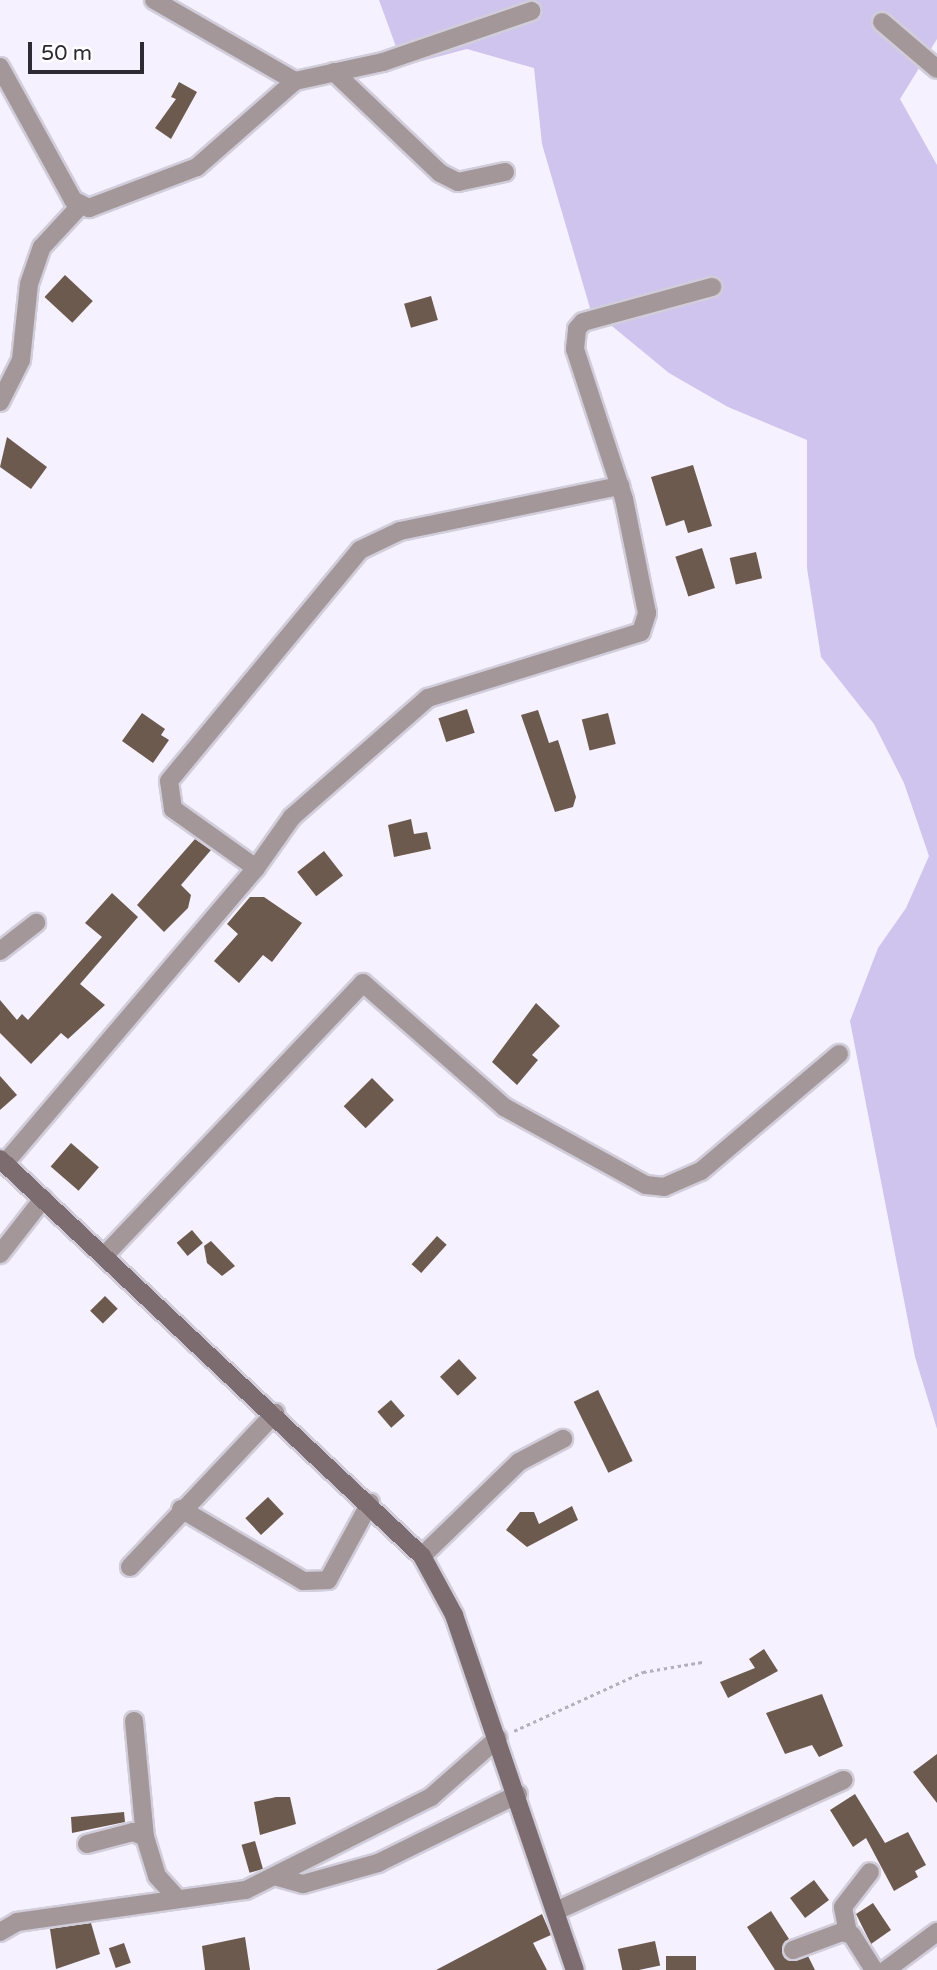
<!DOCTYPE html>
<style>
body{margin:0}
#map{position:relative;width:937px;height:1970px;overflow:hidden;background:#f5f1ff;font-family:"Varela Round",sans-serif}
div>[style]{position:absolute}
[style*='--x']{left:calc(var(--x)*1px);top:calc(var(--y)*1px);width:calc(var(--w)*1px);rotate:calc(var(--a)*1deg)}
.green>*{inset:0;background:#cfc4ee}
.building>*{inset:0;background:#6d5a4f;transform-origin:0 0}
.path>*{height:2.5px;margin-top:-1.25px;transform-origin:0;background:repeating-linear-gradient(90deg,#b3b0bc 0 3.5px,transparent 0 7px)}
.roads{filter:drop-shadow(2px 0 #d1cdda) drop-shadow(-2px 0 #d1cdda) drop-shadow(0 2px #d1cdda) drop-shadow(0 -2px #d1cdda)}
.street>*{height:18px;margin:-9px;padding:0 9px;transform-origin:9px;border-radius:9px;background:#a39799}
.secondary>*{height:18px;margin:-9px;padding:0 9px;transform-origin:9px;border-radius:9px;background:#7c6c6f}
span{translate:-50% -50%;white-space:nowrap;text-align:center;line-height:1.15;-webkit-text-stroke:7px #fff;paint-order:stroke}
.scale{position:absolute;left:28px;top:42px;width:116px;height:32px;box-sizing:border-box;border:4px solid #2d2a33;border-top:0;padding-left:9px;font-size:21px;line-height:24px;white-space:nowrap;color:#2d2a33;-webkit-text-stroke:5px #fff;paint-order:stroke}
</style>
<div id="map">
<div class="green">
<i style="clip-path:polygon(379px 0,937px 0,937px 39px,900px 99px,937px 165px,937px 1429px,915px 1357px,850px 1021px,878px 948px,906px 908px,929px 856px,904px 783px,874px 724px,821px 657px,807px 568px,807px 440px,728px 407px,669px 373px,590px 308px,542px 144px,534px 68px,467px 49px,403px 66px)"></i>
</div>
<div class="building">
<i style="clip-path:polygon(179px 82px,197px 92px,171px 139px,155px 128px,176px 99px,171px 97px)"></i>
<i style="left:65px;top:275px;width:38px;height:30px;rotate:43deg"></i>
<i style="left:431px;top:296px;width:25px;height:28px;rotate:74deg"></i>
<i style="clip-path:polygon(7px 437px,47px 467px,31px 489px,0 467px)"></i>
<i style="clip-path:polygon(693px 465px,712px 526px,688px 533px,684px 520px,666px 526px,651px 477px)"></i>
<i style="left:702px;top:548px;width:42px;height:28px;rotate:72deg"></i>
<i style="left:756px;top:552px;width:27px;height:27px;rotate:77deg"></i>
<i style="left:467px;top:709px;width:25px;height:30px;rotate:72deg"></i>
<i style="clip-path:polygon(538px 710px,549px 743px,558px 740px,576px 797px,573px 807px,555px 812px,521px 715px)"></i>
<i style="clip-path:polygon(142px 713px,165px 729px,161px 735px,169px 740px,153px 763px,122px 741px)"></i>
<i style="left:608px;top:713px;width:32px;height:27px;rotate:76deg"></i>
<i style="clip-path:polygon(411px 819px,414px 834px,427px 832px,431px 849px,394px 857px,388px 825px)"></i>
<i style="clip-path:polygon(195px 839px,211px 850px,181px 885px,191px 895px,188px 908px,164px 932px,137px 905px)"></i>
<i style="left:324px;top:851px;width:31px;height:34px;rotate:52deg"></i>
<i style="clip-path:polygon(112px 893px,138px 917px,80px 984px,105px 1005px,68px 1039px,61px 1033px,31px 1064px,0 1033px,0 1000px,17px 1020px,22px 1014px,28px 1020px,102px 937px,85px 923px)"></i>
<i style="clip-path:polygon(250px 897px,264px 897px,302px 923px,272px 962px,263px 955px,239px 983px,214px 961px,238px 934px,227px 924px)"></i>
<i style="clip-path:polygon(536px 1003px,560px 1026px,532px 1055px,538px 1060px,517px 1085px,492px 1062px)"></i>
<i style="clip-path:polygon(0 1076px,17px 1095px,0 1110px)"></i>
<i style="left:372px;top:1078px;width:31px;height:40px;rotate:45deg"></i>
<i style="left:71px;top:1143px;width:37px;height:31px;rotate:41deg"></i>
<i style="left:192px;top:1230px;width:17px;height:20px;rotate:50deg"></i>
<i style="left:437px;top:1236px;width:13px;height:38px;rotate:42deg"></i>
<i style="clip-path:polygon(211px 1241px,235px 1266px,222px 1276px,207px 1263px,204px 1246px)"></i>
<i style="left:105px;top:1296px;width:18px;height:21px;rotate:45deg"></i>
<i style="left:459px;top:1359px;width:26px;height:26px;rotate:47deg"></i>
<i style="left:598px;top:1390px;width:79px;height:27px;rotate:64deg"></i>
<i style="left:391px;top:1400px;width:21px;height:18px;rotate:49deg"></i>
<i style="left:268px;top:1497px;width:23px;height:31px;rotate:47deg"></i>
<i style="clip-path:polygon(572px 1506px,578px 1520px,527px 1547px,506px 1530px,520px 1512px,534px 1512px,539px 1524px)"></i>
<i style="clip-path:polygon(764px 1649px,778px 1671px,728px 1698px,720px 1682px,755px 1668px,749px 1659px)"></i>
<i style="clip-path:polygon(822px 1694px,843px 1746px,819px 1757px,812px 1745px,785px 1754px,766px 1713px)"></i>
<i style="clip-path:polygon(937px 1754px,937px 1803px,913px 1772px)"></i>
<i style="clip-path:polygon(855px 1794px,885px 1843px,908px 1832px,926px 1865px,915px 1871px,918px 1877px,894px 1891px,866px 1838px,853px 1847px,830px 1810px)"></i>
<i style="clip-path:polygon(276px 1797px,290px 1797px,296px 1824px,260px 1835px,254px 1802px)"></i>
<i style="clip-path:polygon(124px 1812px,125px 1822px,72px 1833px,71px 1817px)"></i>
<i style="left:255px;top:1841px;width:29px;height:14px;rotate:74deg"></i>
<i style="left:814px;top:1880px;width:25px;height:30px;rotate:53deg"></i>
<i style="clip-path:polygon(873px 1903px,891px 1930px,871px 1944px,856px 1914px)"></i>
<i style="clip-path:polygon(771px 1911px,789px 1939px,782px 1947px,785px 1958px,808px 1956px,815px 1970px,775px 1970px,747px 1927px)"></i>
<i style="clip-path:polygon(542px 1914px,551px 1935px,533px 1943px,547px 1970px,436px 1970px)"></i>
<i style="clip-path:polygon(91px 1923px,100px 1954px,56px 1969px,50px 1929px)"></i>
<i style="clip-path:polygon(245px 1937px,250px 1970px,205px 1970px,202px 1946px)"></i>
<i style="left:655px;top:1941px;width:25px;height:38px;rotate:78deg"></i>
<i style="left:124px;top:1943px;width:21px;height:16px;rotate:71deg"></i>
<i style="left:666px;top:1956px;width:30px;height:14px"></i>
</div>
<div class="path">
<i style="--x:514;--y:1731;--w:142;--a:-24.6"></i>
<i style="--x:643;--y:1672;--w:60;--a:-9.6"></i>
</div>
<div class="roads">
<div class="street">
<i style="--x:154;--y:0;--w:163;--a:29.9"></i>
<i style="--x:882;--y:22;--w:72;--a:40.5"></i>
<i style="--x:0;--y:67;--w:152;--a:61.2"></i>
<i style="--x:73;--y:200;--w:18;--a:27"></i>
<i style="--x:89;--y:208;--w:116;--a:-20.8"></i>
<i style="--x:197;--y:167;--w:130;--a:-41.3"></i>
<i style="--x:295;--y:81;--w:90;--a:-12.2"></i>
<i style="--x:383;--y:62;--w:157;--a:-19"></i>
<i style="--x:334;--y:72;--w:146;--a:43.6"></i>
<i style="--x:440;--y:173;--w:20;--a:27"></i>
<i style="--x:458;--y:182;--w:48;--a:-12"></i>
<i style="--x:0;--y:402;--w:47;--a:-63.4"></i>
<i style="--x:21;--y:360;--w:76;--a:-84"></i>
<i style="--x:29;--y:284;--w:39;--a:-71"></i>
<i style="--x:42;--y:247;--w:56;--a:-47.2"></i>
<i style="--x:256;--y:868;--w:102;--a:-144.6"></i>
<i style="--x:173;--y:809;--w:28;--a:-98"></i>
<i style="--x:169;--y:781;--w:300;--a:-50.4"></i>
<i style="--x:360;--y:550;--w:44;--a:-25.4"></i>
<i style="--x:400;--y:531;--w:225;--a:-11.6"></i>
<i style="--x:0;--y:951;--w:46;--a:-37.9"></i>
<i style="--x:5;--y:1163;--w:387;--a:-49.6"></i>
<i style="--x:256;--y:868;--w:62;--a:-54.8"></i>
<i style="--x:292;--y:817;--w:181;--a:-41.2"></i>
<i style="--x:428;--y:698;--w:223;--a:-17.2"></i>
<i style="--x:641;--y:632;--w:20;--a:-72"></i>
<i style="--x:647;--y:613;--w:116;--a:-101.4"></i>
<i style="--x:624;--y:499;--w:158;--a:-108.1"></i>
<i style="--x:575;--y:349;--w:20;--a:-84"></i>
<i style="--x:577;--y:329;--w:9;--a:-49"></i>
<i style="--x:583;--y:322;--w:134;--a:-15.2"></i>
<i style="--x:0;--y:1254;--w:70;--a:-52"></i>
<i style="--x:104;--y:1256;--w:376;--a:-46.5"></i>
<i style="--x:363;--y:983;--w:188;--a:41.3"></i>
<i style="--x:504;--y:1107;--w:162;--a:28.8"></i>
<i style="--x:646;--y:1185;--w:18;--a:6"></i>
<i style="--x:664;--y:1187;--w:40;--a:-23.4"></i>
<i style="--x:701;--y:1171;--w:181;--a:-40.3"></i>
<i style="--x:181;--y:1509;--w:142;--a:30.5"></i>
<i style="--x:303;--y:1581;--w:25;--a:-2"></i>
<i style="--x:328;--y:1580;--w:88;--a:-61.4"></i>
<i style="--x:422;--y:1556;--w:135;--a:-44.1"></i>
<i style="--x:519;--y:1462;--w:50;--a:-27.6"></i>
<i style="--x:130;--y:1567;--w:212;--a:-46.7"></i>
<i style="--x:134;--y:1721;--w:117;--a:84.6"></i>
<i style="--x:87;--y:1844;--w:48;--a:-14.6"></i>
<i style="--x:133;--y:1832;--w:13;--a:23"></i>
<i style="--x:145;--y:1837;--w:41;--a:72.9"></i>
<i style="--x:157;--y:1876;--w:31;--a:48"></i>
<i style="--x:278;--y:1877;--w:26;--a:16"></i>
<i style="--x:303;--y:1884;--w:78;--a:-15.6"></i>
<i style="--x:378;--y:1863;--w:156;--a:-26.2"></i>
<i style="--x:556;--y:1911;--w:316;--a:-24.5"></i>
<i style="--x:0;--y:1932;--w:20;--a:-30"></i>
<i style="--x:17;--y:1922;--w:231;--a:-8"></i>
<i style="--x:246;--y:1890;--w:207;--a:-26.7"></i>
<i style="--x:431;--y:1797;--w:89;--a:-41.4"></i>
<i style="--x:848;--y:1933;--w:26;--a:-101"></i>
<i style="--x:843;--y:1907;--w:44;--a:-52.4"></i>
<i style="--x:793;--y:1950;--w:52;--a:-20.2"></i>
<i style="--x:842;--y:1932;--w:10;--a:17"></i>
<i style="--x:852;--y:1935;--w:41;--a:57.8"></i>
<i style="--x:886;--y:1970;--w:64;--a:-36.7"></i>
</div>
<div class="secondary">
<i style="--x:0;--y:1159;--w:579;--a:43.25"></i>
<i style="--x:422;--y:1556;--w:67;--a:61.5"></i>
<i style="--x:454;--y:1615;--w:375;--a:71.2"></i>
</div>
</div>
<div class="scale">50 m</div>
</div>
